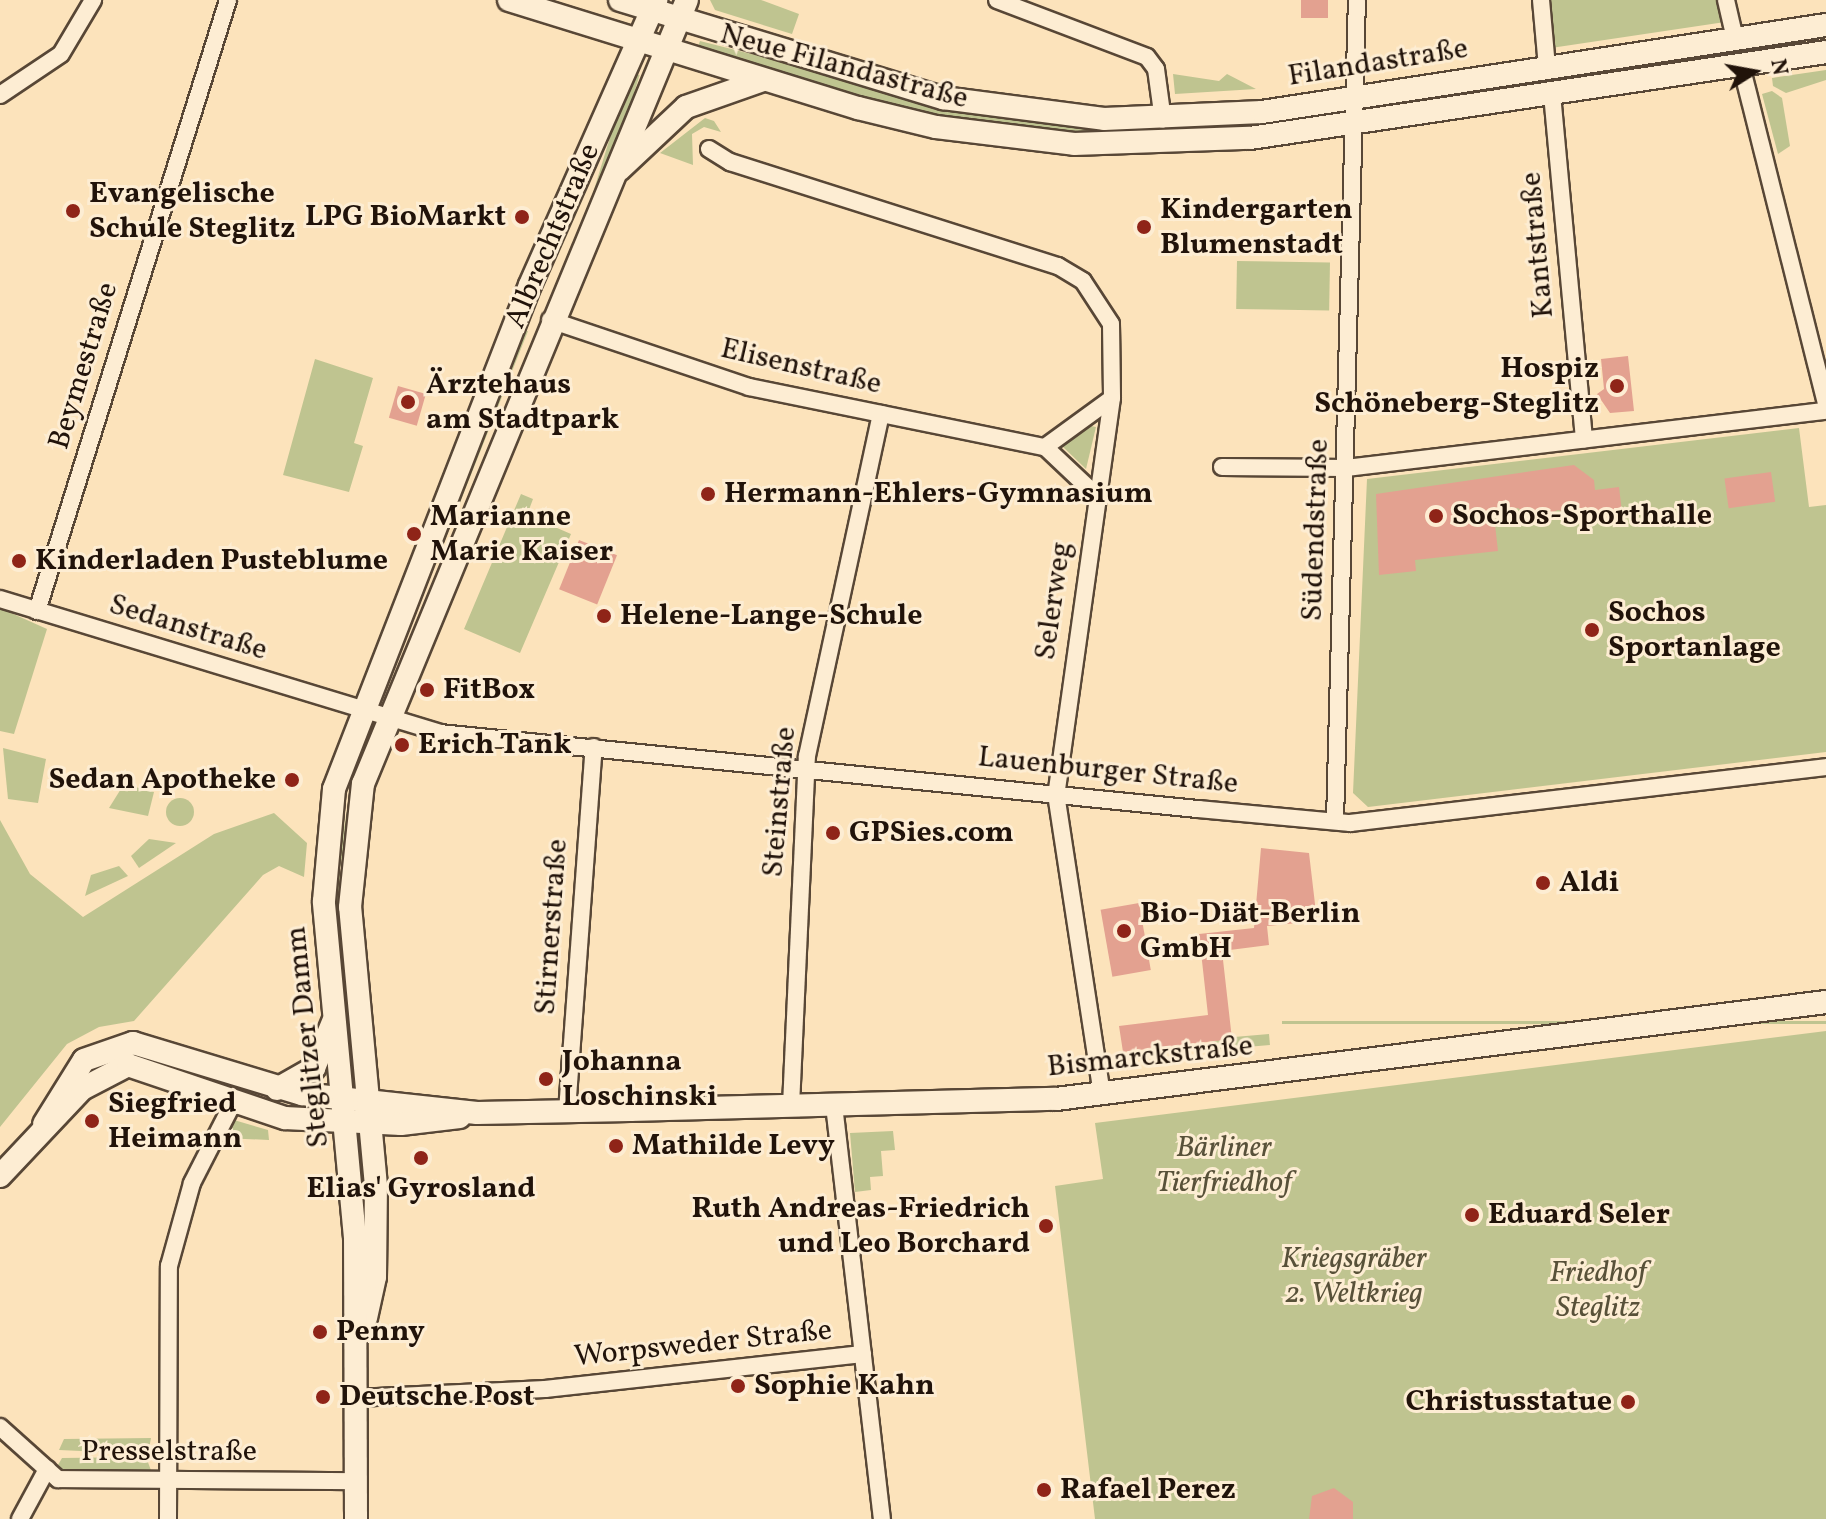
<!DOCTYPE html>
<meta charset="utf-8">
<style>
body{margin:0}
#map{position:relative;width:1826px;height:1519px;overflow:hidden;background:#fce3bb;font-family:Vollkorn,serif}
div>[style]{position:absolute}
[style*='--x']{left:calc(var(--x)*1px);top:calc(var(--y)*1px);width:calc(var(--w)*1px);rotate:calc(var(--a)*1deg)}
.green>*{inset:0;background:#bfc490;transform-origin:0 0}
.round{border-radius:50%}
.building>*{inset:0;background:#e3a190;transform-origin:0 0}
.roads{filter:drop-shadow(2px 0 #584736) drop-shadow(-2px 0 #584736) drop-shadow(0 2px #584736) drop-shadow(0 -2px #584736)}
.street>*{height:16px;margin:-8px;padding:0 8px;transform-origin:8px;border-radius:8px;background:#fdedd3}
.secondary>*{height:22px;margin:-11px;padding:0 11px;transform-origin:11px;border-radius:11px;background:#fdedd3}
.dots>*{width:22px;height:22px;translate:-50% -50%;box-sizing:border-box;border:4px solid #fdedd3;border-radius:50%}
span{translate:-50% -50%;white-space:nowrap;text-align:center;line-height:1.15;-webkit-text-stroke:6px #fdedd3;paint-order:stroke}
.street-label{font-size:30px;color:#21130a}
.poi-label{font-size:30px;color:#21130a;font-weight:700}
.left{translate:0 -50%;text-align:left}
.right{translate:-100% -50%;text-align:right}
.park-label{font-size:30px;color:#585139;font-style:italic}
.north{position:absolute;left:1714px;top:32px;width:80px;height:80px;-webkit-text-stroke:6px #fdedd3;paint-order:stroke;rotate:79deg;font-size:22px;font-weight:700;line-height:32px;text-align:center;color:#21130a}
.north::after{content:'';display:block;margin:auto;width:28px;height:36px;background:#21130a;clip-path:polygon(50% 0,100% 100%,50% 72%,0 100%)}
</style>
<div id="map">
<div class="green">
<i style="clip-path:polygon(710px 0,761px 0,799px 14px,792px 34px,715px 10px)"></i>
<i style="clip-path:polygon(1547px 0,1719px 0,1725px 22px,1551px 48px)"></i>
<i style="clip-path:polygon(700px 41px,849px 79px,1174px 126px,1174px 134px,1062px 133px,936px 117px,697px 49px)"></i>
<i style="clip-path:polygon(1749px 48px,1749px 54px,1537px 84px,1537px 79px)"></i>
<i style="clip-path:polygon(1826px 70px,1826px 80px,1786px 93px,1773px 86px,1772px 78px)"></i>
<i style="left:630px;top:72px;width:10px;height:229px;rotate:17deg"></i>
<i style="clip-path:polygon(1227px 74px,1256px 89px,1175px 94px,1173px 74px,1219px 81px)"></i>
<i style="clip-path:polygon(1772px 91px,1782px 98px,1790px 146px,1778px 154px,1762px 94px)"></i>
<i style="clip-path:polygon(705px 118px,714px 121px,721px 132px,704px 127px,692px 134px,693px 165px,660px 153px)"></i>
<i style="left:1237px;top:261px;width:93px;height:48px;rotate:1deg"></i>
<i style="clip-path:polygon(528px 331px,388px 684px,382px 682px,523px 332px)"></i>
<i style="clip-path:polygon(315px 359px,373px 378px,354px 443px,363px 446px,349px 492px,283px 475px)"></i>
<i style="clip-path:polygon(1091px 426px,1096px 427px,1086px 469px,1062px 446px)"></i>
<i style="clip-path:polygon(1799px 428px,1809px 507px,1826px 505px,1826px 752px,1368px 807px,1353px 793px,1367px 479px)"></i>
<i style="clip-path:polygon(521px 494px,533px 499px,527px 515px,571px 534px,520px 653px,464px 629px)"></i>
<i style="clip-path:polygon(0 608px,47px 629px,14px 734px,0 731px)"></i>
<i style="clip-path:polygon(359px 739px,365px 741px,340px 868px,350px 1052px,335px 881px)"></i>
<i style="clip-path:polygon(3px 748px,46px 759px,38px 803px,8px 799px)"></i>
<i style="clip-path:polygon(124px 784px,154px 792px,148px 816px,109px 808px)"></i>
<i class="round" style="left:166px;top:798px;width:28px;height:28px"></i>
<i style="clip-path:polygon(274px 813px,307px 843px,304px 877px,279px 866px,263px 875px,134px 1021px,99px 1027px,67px 1044px,0 1127px,0 820px,30px 874px,83px 917px,214px 834px)"></i>
<i style="clip-path:polygon(149px 839px,176px 843px,139px 868px,131px 856px)"></i>
<i style="clip-path:polygon(119px 866px,128px 876px,85px 896px,91px 875px)"></i>
<i style="left:1826px;top:1021px;width:3px;height:544px;rotate:90deg"></i>
<i style="clip-path:polygon(1826px 1031px,1826px 1519px,1095px 1519px,1055px 1186px,1103px 1179px,1095px 1123px)"></i>
<i style="left:1269px;top:1034px;width:11px;height:58px;rotate:85deg"></i>
<i style="clip-path:polygon(234px 1120px,268px 1130px,269px 1140px,223px 1138px)"></i>
<i style="clip-path:polygon(893px 1131px,895px 1150px,881px 1151px,883px 1176px,870px 1177px,871px 1190px,855px 1192px,850px 1133px)"></i>
<i style="clip-path:polygon(151px 1438px,148px 1454px,59px 1450px,64px 1439px)"></i>
<i style="clip-path:polygon(146px 1457px,152px 1473px,63px 1472px,58px 1465px,62px 1458px)"></i>
</div>
<div class="building">
<i style="left:1301px;top:0;width:27px;height:18px"></i>
<i style="clip-path:polygon(1628px 356px,1634px 411px,1610px 413px,1597px 394px,1604px 389px,1601px 359px)"></i>
<i style="left:398px;top:386px;width:29px;height:33px;rotate:16deg"></i>
<i style="clip-path:polygon(1574px 465px,1594px 480px,1595px 490px,1619px 487px,1622px 512px,1597px 521px,1558px 510px,1534px 520px,1518px 508px,1494px 516px,1498px 551px,1415px 560px,1416px 571px,1379px 575px,1376px 494px)"></i>
<i style="left:1771px;top:472px;width:30px;height:47px;rotate:82deg"></i>
<i style="left:579px;top:540px;width:41px;height:53px;rotate:22deg"></i>
<i style="clip-path:polygon(1261px 848px,1309px 853px,1317px 921px,1267px 926px,1269px 945px,1222px 951px,1232px 1039px,1123px 1052px,1119px 1026px,1208px 1015px,1199px 934px,1254px 928px)"></i>
<i style="left:1139px;top:903px;width:68px;height:39px;rotate:80deg"></i>
<i style="clip-path:polygon(1334px 1488px,1353px 1502px,1353px 1519px,1309px 1519px,1312px 1496px)"></i>
</div>
<div class="roads">
<div class="street">
<i style="--x:997;--y:0;--w:160;--a:20.8"></i>
<i style="--x:1147;--y:57;--w:15;--a:53"></i>
<i style="--x:1156;--y:69;--w:51;--a:82.2"></i>
<i style="--x:1541;--y:0;--w:67;--a:84.9"></i>
<i style="--x:1726;--y:0;--w:40;--a:77"></i>
<i style="--x:1741;--y:65;--w:349;--a:75.9"></i>
<i style="--x:1552;--y:94;--w:347;--a:84.7"></i>
<i style="--x:0;--y:95;--w:73;--a:-33.9"></i>
<i style="--x:61;--y:54;--w:63;--a:-59.3"></i>
<i style="--x:709;--y:149;--w:25;--a:32"></i>
<i style="--x:730;--y:162;--w:344;--a:17.6"></i>
<i style="--x:1058;--y:266;--w:29;--a:31"></i>
<i style="--x:1083;--y:281;--w:51;--a:56.9"></i>
<i style="--x:1111;--y:324;--w:74;--a:89.2"></i>
<i style="--x:1112;--y:398;--w:400;--a:98"></i>
<i style="--x:1056;--y:794;--w:304;--a:81.3"></i>
<i style="--x:550;--y:320;--w:210;--a:18.6"></i>
<i style="--x:749;--y:387;--w:302;--a:11.5"></i>
<i style="--x:1045;--y:447;--w:73;--a:43.3"></i>
<i style="--x:1045;--y:447;--w:82;--a:-36"></i>
<i style="--x:1222;--y:467;--w:124;--a:0.5"></i>
<i style="--x:1346;--y:468;--w:483;--a:-6.8"></i>
<i style="--x:0;--y:599;--w:460;--a:16.9"></i>
<i style="--x:440;--y:733;--w:762;--a:5.73"></i>
<i style="--x:1198;--y:809;--w:153;--a:5.3"></i>
<i style="--x:1350;--y:823;--w:479;--a:-6.7"></i>
<i style="--x:37;--y:611;--w:640;--a:-72.64"></i>
<i style="--x:1335;--y:821;--w:821;--a:-88.47"></i>
<i style="--x:834;--y:1105;--w:417;--a:83.4"></i>
<i style="--x:791;--y:1106;--w:350;--a:-87.4"></i>
<i style="--x:807;--y:756;--w:350;--a:-77.8"></i>
<i style="--x:567;--y:1111;--w:365;--a:-85.8"></i>
<i style="--x:356;--y:1398;--w:189;--a:-2.7"></i>
<i style="--x:545;--y:1389;--w:320;--a:-6.3"></i>
<i style="--x:0;--y:1427;--w:78;--a:41.9"></i>
<i style="--x:58;--y:1479;--w:298;--a:0.4"></i>
<i style="--x:20;--y:1519;--w:57;--a:-61.6"></i>
<i style="--x:168;--y:1519;--w:253;--a:-89.8"></i>
<i style="--x:169;--y:1266;--w:86;--a:-74.5"></i>
<i style="--x:192;--y:1183;--w:90;--a:-62.9"></i>
</div>
<div class="secondary">
<i style="--x:509;--y:0;--w:365;--a:17.2"></i>
<i style="--x:858;--y:108;--w:80;--a:13.7"></i>
<i style="--x:936;--y:127;--w:139;--a:7"></i>
<i style="--x:1074;--y:144;--w:176;--a:-2"></i>
<i style="--x:1250;--y:138;--w:582;--a:-8.49"></i>
<i style="--x:620;--y:0;--w:338;--a:16.9"></i>
<i style="--x:943;--y:98;--w:162;--a:7.4"></i>
<i style="--x:1104;--y:119;--w:158;--a:-2.5"></i>
<i style="--x:1262;--y:112;--w:571;--a:-8.77"></i>
<i style="--x:619;--y:170;--w:92;--a:-43.2"></i>
<i style="--x:686;--y:107;--w:82;--a:-19.3"></i>
<i style="--x:277;--y:1089;--w:43;--a:-29.6"></i>
<i style="--x:314;--y:1068;--w:50;--a:-67.6"></i>
<i style="--x:44;--y:1124;--w:75;--a:-58"></i>
<i style="--x:84;--y:1060;--w:52;--a:-19.1"></i>
<i style="--x:133;--y:1043;--w:177;--a:16.8"></i>
<i style="--x:302;--y:1094;--w:176;--a:6.2"></i>
<i style="--x:477;--y:1113;--w:153;--a:-1.1"></i>
<i style="--x:630;--y:1110;--w:426;--a:-1.5"></i>
<i style="--x:1056;--y:1099;--w:776;--a:-7.18"></i>
<i style="--x:0;--y:1176;--w:120;--a:-46.7"></i>
<i style="--x:82;--y:1089;--w:52;--a:-27.6"></i>
<i style="--x:128;--y:1065;--w:166;--a:18.7"></i>
<i style="--x:285;--y:1118;--w:116;--a:3"></i>
<i style="--x:401;--y:1124;--w:59;--a:-6.8"></i>
<i style="--x:366;--y:1318;--w:42;--a:-77.6"></i>
<i style="--x:375;--y:1277;--w:91;--a:-89.4"></i>
<i style="--x:376;--y:1186;--w:280;--a:-95.3"></i>
<i style="--x:350;--y:907;--w:124;--a:-84"></i>
<i style="--x:363;--y:784;--w:848;--a:-67.55"></i>
<i style="--x:356;--y:1519;--w:281;--a:-90.2"></i>
<i style="--x:355;--y:1238;--w:338;--a:-95.3"></i>
<i style="--x:324;--y:901;--w:112;--a:-84.9"></i>
<i style="--x:334;--y:789;--w:541;--a:-68.75"></i>
<i style="--x:530;--y:285;--w:312;--a:-66.1"></i>
</div>
</div>
<div class="dots">
<i style="left:73px;top:211px;background:#8f2418"></i>
<i style="left:522px;top:217px;background:#8f2418"></i>
<i style="left:1144px;top:227px;background:#8f2418"></i>
<i style="left:1617px;top:386px;background:#8f2418"></i>
<i style="left:408px;top:402px;background:#8f2418"></i>
<i style="left:708px;top:494px;background:#8f2418"></i>
<i style="left:1436px;top:516px;background:#8f2418"></i>
<i style="left:414px;top:534px;background:#8f2418"></i>
<i style="left:19px;top:561px;background:#8f2418"></i>
<i style="left:604px;top:616px;background:#8f2418"></i>
<i style="left:1592px;top:630px;background:#8f2418"></i>
<i style="left:427px;top:690px;background:#8f2418"></i>
<i style="left:402px;top:745px;background:#8f2418"></i>
<i style="left:292px;top:780px;background:#8f2418"></i>
<i style="left:833px;top:833px;background:#8f2418"></i>
<i style="left:1543px;top:883px;background:#8f2418"></i>
<i style="left:1124px;top:931px;background:#8f2418"></i>
<i style="left:546px;top:1079px;background:#8f2418"></i>
<i style="left:92px;top:1121px;background:#8f2418"></i>
<i style="left:616px;top:1146px;background:#8f2418"></i>
<i style="left:421px;top:1158px;background:#8f2418"></i>
<i style="left:1472px;top:1215px;background:#8f2418"></i>
<i style="left:1046px;top:1226px;background:#8f2418"></i>
<i style="left:320px;top:1332px;background:#8f2418"></i>
<i style="left:738px;top:1386px;background:#8f2418"></i>
<i style="left:323px;top:1397px;background:#8f2418"></i>
<i style="left:1628px;top:1402px;background:#8f2418"></i>
<i style="left:1044px;top:1490px;background:#8f2418"></i>
</div>
<div class="street-label">
<span style="left:1378px;top:63px;rotate:-9deg">Filandastraße</span>
<span style="left:844px;top:67px;rotate:15deg">Neue Filandastraße</span>
<span style="left:553px;top:236px;rotate:-67deg">Albrechtstraße</span>
<span style="left:1538px;top:245px;rotate:-95deg">Kantstraße</span>
<span style="left:84px;top:366px;rotate:-73deg">Beymestraße</span>
<span style="left:801px;top:367px;rotate:13deg">Elisenstraße</span>
<span style="left:1316px;top:530px;rotate:-88deg">Südendstraße</span>
<span style="left:1054px;top:601px;rotate:-82deg">Selerweg</span>
<span style="left:188px;top:628px;rotate:17deg">Sedanstraße</span>
<span style="left:1108px;top:771px;rotate:6deg">Lauenburger Straße</span>
<span style="left:780px;top:802px;rotate:-85deg">Steinstraße</span>
<span style="left:552px;top:927px;rotate:-86deg">Stirnerstraße</span>
<span style="left:308px;top:1037px;rotate:-96deg">Steglitzer Damm</span>
<span style="left:1150px;top:1057px;rotate:-6deg">Bismarckstraße</span>
<span style="left:703px;top:1344px;rotate:-6deg">Worpsweder Straße</span>
<span style="left:169px;top:1452px">Presselstraße</span>
</div>
<div class="poi-label">
<span class="left" style="left:89px;top:211px">Evangelische<br>Schule Steglitz</span>
<span class="left" style="left:1160px;top:227px">Kindergarten<br>Blumenstadt</span>
<span class="right" style="left:506px;top:217px">LPG BioMarkt</span>
<span class="right" style="left:1599px;top:386px">Hospiz<br>Schöneberg-Steglitz</span>
<span class="left" style="left:426px;top:402px">Ärztehaus<br>am Stadtpark</span>
<span class="left" style="left:724px;top:494px">Hermann-Ehlers-Gymnasium</span>
<span class="left" style="left:1452px;top:516px">Sochos-Sporthalle</span>
<span class="left" style="left:430px;top:534px">Marianne<br>Marie Kaiser</span>
<span class="left" style="left:35px;top:561px">Kinderladen Pusteblume</span>
<span class="left" style="left:1608px;top:630px">Sochos<br>Sportanlage</span>
<span class="left" style="left:620px;top:616px">Helene-Lange-Schule</span>
<span class="left" style="left:443px;top:690px">FitBox</span>
<span class="left" style="left:418px;top:745px">Erich Tank</span>
<span class="right" style="left:276px;top:780px">Sedan Apotheke</span>
<span class="left" style="left:849px;top:833px">GPSies.com</span>
<span class="left" style="left:1559px;top:883px">Aldi</span>
<span class="left" style="left:1140px;top:931px">Bio-Diät-Berlin<br>GmbH</span>
<span class="left" style="left:562px;top:1079px">Johanna<br>Loschinski</span>
<span class="left" style="left:108px;top:1121px">Siegfried<br>Heimann</span>
<span class="left" style="left:632px;top:1146px">Mathilde Levy</span>
<span style="left:421px;top:1189px">Elias' Gyrosland</span>
<span class="right" style="left:1030px;top:1226px">Ruth Andreas-Friedrich<br>und Leo Borchard</span>
<span class="left" style="left:1488px;top:1215px">Eduard Seler</span>
<span class="left" style="left:336px;top:1332px">Penny</span>
<span class="left" style="left:754px;top:1386px">Sophie Kahn</span>
<span class="left" style="left:339px;top:1397px">Deutsche Post</span>
<span class="right" style="left:1612px;top:1402px">Christusstatue</span>
<span class="left" style="left:1060px;top:1490px">Rafael Perez</span>
</div>
<div class="park-label">
<span style="left:1224px;top:1165px">Bärliner<br>Tierfriedhof</span>
<span style="left:1354px;top:1276px">Kriegsgräber<br>2. Weltkrieg</span>
<span style="left:1598px;top:1290px">Friedhof<br>Steglitz</span>
</div>
<div class="north">N</div>
</div>
